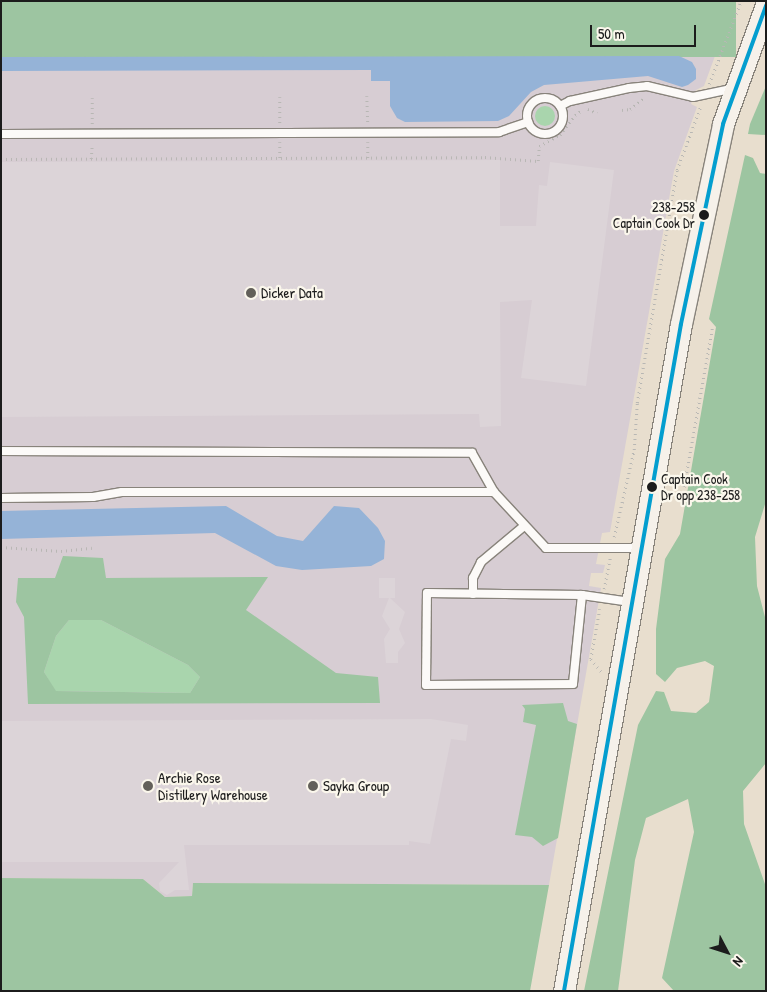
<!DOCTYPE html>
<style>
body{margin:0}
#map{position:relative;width:767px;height:992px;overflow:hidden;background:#e8dece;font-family:"Patrick Hand",sans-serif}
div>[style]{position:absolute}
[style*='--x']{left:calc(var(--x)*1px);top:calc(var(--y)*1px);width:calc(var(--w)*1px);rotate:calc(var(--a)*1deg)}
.industrial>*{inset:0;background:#d7cdd3}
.green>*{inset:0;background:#a9d5ad}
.round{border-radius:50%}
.forest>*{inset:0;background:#9dc5a1;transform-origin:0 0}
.water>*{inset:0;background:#95b3d7}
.building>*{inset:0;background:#dcd4d8}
.path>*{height:2.5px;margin-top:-1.25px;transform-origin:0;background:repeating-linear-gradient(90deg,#b8b7b4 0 1px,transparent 0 5px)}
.roads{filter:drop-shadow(1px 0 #88837b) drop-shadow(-1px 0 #88837b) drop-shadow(0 1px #88837b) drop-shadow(0 -1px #88837b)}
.service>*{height:8px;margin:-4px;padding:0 4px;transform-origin:4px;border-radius:4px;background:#fcfaf8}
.service>.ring{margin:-4px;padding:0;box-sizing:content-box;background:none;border:8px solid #fcfaf8;border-radius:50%}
.secondary>*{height:21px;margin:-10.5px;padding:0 10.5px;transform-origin:10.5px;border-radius:10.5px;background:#f6f1ea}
.bus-1>*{height:4px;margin:-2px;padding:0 2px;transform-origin:2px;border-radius:2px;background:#049ecf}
.dots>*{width:14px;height:14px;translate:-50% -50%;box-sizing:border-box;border:2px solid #fbf7ec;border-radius:50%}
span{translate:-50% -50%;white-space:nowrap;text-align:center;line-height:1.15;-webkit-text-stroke:4.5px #fbf7ec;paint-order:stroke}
.bus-label{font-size:14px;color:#1c1c1c}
.right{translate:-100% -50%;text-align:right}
.left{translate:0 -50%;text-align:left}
.poi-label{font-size:15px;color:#1c1c1c}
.frame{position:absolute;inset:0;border:2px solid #1c1c1c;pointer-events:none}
.north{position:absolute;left:702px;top:927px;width:50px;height:50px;-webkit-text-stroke:4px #fbf7ec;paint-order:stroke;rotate:130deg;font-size:14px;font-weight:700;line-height:20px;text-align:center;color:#1c1c1c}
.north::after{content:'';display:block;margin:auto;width:18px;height:22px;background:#1c1c1c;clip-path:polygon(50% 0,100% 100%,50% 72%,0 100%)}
.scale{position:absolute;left:590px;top:25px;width:106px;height:22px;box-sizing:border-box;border:2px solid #1c1c1c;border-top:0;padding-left:6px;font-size:15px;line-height:18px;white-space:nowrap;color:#1c1c1c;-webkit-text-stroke:4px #fbf7ec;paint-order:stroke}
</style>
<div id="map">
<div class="industrial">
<i style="clip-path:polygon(715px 56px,704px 86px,696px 90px,691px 104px,697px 107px,674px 171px,610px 532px,602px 533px,596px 564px,605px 565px,603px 573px,591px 573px,589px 586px,601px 588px,549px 885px,193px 883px,192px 896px,165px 897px,143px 879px,1px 878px,1px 57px)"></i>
</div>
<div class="green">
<i class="round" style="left:535px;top:106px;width:20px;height:20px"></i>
<i style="clip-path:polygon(69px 620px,101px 620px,188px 665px,200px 677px,190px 693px,55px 691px,44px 672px,56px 636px)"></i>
</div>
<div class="forest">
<i style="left:1px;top:1px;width:735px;height:56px"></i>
<i style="clip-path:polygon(766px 86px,766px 135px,748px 134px,750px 124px)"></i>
<i style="clip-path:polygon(745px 155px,753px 158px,760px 173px,766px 174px,766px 501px,755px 537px,757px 586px,766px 621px,766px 763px,743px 791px,744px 824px,766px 887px,766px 991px,674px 991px,662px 978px,694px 832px,688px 799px,646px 818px,635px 860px,618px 991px,584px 991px,638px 725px,656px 691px,664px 692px,671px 711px,696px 713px,709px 702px,714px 666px,705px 661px,677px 668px,665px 682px,656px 674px,656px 629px,665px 559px,680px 534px,716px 327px,709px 319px)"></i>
<i style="clip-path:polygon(evenodd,63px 556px,103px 558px,106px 578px,268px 577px,246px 610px,336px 673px,378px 677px,380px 703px,28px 704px,24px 617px,16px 602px,18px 578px,55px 578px,63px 556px,69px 620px,101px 620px,188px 665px,200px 677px,190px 693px,56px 691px,44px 672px,56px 636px,69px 620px)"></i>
<i style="clip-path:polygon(563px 703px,568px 721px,577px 724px,558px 838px,543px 846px,532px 837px,515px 835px,536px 725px,523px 722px,525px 709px,522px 705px)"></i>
<i style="clip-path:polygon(1px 878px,143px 879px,165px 897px,192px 896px,193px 883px,549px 885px,530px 991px,1px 991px)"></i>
</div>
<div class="water">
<i style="clip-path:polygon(679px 56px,692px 62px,696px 69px,696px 79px,688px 85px,682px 87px,648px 76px,544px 85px,531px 92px,509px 116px,498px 121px,405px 122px,397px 118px,390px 106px,390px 81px,371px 81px,371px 70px,1px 71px,1px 57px)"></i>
<i style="clip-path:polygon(226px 506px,277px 536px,303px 541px,334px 506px,359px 508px,378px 528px,385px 541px,384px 559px,371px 566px,302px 570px,276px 566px,215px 533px,1px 539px,1px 511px)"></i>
</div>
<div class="building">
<i style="clip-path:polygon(500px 160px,500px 226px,536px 226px,539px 185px,547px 186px,550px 162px,614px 170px,586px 386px,521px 378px,532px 300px,500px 302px,501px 426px,480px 427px,479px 414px,1px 417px,1px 162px)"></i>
<i style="clip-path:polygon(379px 578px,395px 578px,395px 598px,390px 598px,405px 612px,399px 629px,405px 643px,398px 652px,398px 663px,386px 663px,384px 639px,390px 629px,382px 616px,389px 598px,379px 598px)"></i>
<i style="clip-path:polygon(431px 719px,468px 725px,466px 741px,451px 739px,430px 844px,409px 841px,409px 845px,184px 845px,189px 890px,175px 890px,167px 895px,160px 891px,159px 883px,179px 862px,1px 862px,1px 721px)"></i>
</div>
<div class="path">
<i style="--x:709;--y:84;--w:89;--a:-68.9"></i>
<i style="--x:367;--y:96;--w:26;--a:88"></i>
<i style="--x:280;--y:97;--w:26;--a:90"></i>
<i style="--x:588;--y:109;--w:10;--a:24"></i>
<i style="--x:622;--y:110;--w:8;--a:-7"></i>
<i style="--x:630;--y:109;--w:18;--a:-38"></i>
<i style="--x:92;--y:124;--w:26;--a:-90"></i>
<i style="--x:280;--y:142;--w:16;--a:90"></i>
<i style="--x:368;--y:142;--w:16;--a:90"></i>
<i style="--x:1;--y:159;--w:484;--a:-0.2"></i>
<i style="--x:485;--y:157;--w:53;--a:4.3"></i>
<i style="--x:538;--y:161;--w:15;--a:-86"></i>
<i style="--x:539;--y:146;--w:24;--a:-28"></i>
<i style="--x:560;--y:135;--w:25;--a:-53"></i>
<i style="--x:575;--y:115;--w:9;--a:-36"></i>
<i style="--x:91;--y:159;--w:14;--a:-86"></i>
<i style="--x:683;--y:492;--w:166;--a:-79.9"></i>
<i style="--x:614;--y:537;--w:89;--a:-77.1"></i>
<i style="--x:634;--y:450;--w:47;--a:-86.3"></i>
<i style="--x:637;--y:403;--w:236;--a:-80.3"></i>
<i style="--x:677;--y:170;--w:69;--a:-69.7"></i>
<i style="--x:1;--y:547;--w:60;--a:3.8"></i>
<i style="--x:61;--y:551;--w:31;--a:-6"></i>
<i style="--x:604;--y:589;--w:33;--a:-79"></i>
<i style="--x:600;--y:609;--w:51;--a:100.2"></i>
<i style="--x:591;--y:659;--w:19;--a:51"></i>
</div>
<div class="roads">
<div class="service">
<i class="ring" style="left:527px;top:98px;width:28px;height:28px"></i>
<i style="--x:560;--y:106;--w:11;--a:-27"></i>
<i style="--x:570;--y:101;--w:60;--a:-12.4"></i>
<i style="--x:629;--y:88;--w:18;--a:-6"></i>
<i style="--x:647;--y:86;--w:47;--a:13.4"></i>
<i style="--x:693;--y:97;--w:39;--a:-12"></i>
<i style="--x:1;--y:134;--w:498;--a:-0.2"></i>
<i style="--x:499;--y:132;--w:31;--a:-19"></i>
<i style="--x:1;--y:451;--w:471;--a:0.2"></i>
<i style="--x:472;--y:453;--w:45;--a:60.6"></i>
<i style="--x:494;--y:492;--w:76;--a:47.1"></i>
<i style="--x:546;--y:548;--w:93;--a:0"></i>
<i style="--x:1;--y:498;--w:92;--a:-0.6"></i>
<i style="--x:93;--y:497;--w:29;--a:-10"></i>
<i style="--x:122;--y:492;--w:372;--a:0"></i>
<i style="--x:473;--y:594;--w:16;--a:-90"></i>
<i style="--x:473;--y:578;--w:18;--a:-63"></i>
<i style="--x:481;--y:562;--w:56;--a:-39.9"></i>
<i style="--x:582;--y:595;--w:89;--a:95.8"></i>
<i style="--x:573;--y:684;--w:147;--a:179.6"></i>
<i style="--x:426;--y:685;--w:92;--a:-89.4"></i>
<i style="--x:427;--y:593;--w:155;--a:0.7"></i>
<i style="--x:582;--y:595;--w:49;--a:8.3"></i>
</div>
<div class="secondary">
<i style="--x:564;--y:991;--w:677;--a:-80.05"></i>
<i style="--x:681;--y:324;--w:204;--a:-78.1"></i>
<i style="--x:723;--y:124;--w:127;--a:-70.1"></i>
</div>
</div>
<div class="bus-1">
<i style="--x:564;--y:991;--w:677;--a:-80.05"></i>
<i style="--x:681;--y:324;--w:204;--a:-78.1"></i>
<i style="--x:723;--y:124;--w:126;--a:-70"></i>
</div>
<div class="dots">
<i style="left:704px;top:215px;background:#1c1c1c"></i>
<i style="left:251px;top:293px;background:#63605a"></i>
<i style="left:652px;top:487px;background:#1c1c1c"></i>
<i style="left:148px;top:786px;background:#63605a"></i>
<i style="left:313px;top:786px;background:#63605a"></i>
</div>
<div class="bus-label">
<span class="right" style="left:695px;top:215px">238-258<br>Captain Cook Dr</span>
<span class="left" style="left:661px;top:487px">Captain Cook<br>Dr opp 238-258</span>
</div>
<div class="poi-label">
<span class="left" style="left:261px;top:293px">Dicker Data</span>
<span class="left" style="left:158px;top:786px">Archie Rose<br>Distillery Warehouse</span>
<span class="left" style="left:323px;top:786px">Sayka Group</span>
</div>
<div class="frame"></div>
<div class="north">N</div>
<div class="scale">50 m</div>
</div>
